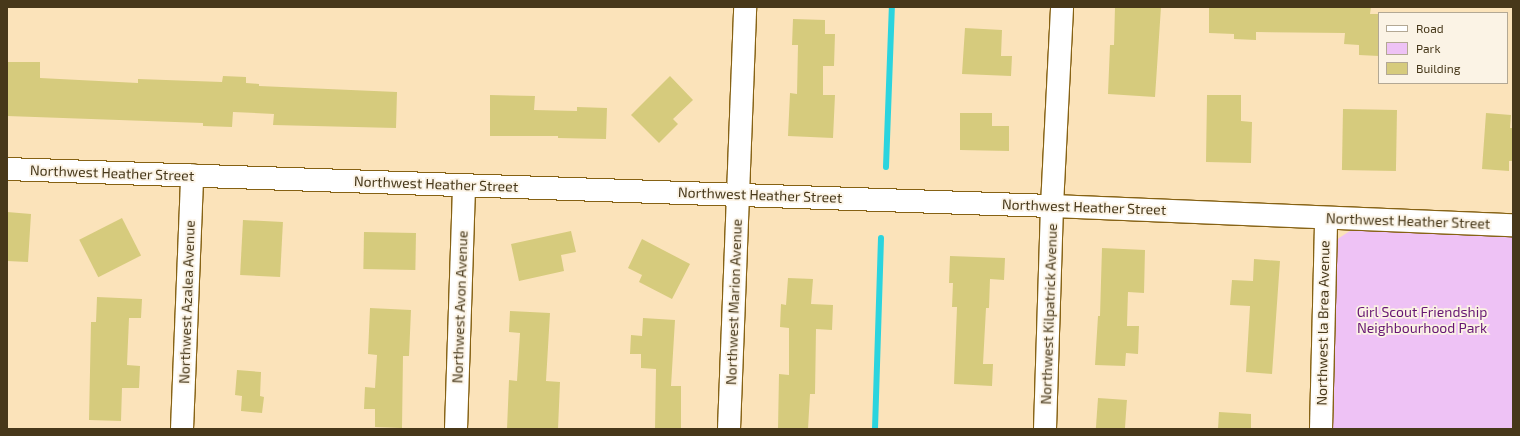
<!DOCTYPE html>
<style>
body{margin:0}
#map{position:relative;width:1520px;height:436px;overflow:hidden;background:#fbe3ba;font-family:"Exo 2",sans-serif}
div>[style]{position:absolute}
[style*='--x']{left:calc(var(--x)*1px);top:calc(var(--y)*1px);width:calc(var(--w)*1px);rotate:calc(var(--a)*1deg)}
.green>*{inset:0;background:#eec2f5}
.stream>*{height:6px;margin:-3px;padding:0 3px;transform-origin:3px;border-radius:3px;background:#2bd4de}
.building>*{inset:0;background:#d6cb7d;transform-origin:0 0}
.roads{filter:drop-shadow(1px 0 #866214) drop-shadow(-1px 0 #866214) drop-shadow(0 1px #866214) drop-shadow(0 -1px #866214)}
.street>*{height:22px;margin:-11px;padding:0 11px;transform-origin:11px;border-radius:11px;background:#fff}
span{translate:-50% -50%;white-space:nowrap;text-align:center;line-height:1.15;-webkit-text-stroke:3.5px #fbf3e5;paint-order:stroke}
.street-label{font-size:14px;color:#47381a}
.park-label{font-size:14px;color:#661673}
.frame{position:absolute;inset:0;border:8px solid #47381a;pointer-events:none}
.legend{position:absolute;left:1378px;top:12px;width:130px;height:72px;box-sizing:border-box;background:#fbf3e5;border:1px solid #b3a894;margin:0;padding:5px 7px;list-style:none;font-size:12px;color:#47381a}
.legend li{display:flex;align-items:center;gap:8px;height:20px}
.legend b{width:20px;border:1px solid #b3a894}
</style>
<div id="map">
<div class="green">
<i style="clip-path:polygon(1353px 229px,1513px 231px,1513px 429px,1328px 429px,1336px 240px)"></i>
</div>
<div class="stream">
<i style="--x:886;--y:167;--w:160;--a:-87.9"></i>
<i style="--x:875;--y:429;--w:191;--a:-88.2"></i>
</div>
<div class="building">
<i style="clip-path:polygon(1115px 7px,1161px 7px,1155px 97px,1108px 94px,1110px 45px,1114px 45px)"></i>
<i style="clip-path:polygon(1209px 7px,1371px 7px,1370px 14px,1379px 14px,1379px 56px,1359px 55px,1359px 45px,1344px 44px,1345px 33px,1256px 32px,1256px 40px,1234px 39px,1234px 34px,1209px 33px)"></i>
<i style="clip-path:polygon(793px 19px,825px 20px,825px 34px,835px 34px,834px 66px,823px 66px,823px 95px,835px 95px,833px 138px,788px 136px,790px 93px,797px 94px,798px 45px,792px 45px)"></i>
<i style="clip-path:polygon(965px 28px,1002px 30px,1001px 56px,1012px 56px,1011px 76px,962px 74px)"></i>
<i style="clip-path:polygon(7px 62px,40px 62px,40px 78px,138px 83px,138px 79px,222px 82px,223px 76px,246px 77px,246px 83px,259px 84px,259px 86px,397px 92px,396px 128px,273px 125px,274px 114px,233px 112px,232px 127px,203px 126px,203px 123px,7px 116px)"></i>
<i style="clip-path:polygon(670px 76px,693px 100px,673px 119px,678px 124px,659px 143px,631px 115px)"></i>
<i style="clip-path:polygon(490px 95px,535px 96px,534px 110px,577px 111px,577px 107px,607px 108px,606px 139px,558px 138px,558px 136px,490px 136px)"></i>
<i style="clip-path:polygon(1207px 95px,1241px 95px,1241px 121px,1252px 122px,1251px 163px,1206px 162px)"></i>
<i style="left:1343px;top:109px;width:54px;height:61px;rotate:1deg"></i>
<i style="clip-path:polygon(960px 113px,992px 113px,992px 126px,1009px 126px,1009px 151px,960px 150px)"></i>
<i style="clip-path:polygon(1486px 113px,1511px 115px,1510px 128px,1513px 128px,1513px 161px,1509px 161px,1509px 171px,1482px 169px)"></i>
<i style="clip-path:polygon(7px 212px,31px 214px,28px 262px,7px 261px)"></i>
<i style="left:122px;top:218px;width:42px;height:48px;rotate:63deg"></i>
<i style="left:243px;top:220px;width:40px;height:55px;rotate:3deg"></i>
<i style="clip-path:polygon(571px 231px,576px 252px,561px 255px,564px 271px,519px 281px,511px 244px)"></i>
<i style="left:364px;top:232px;width:52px;height:37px;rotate:1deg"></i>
<i style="clip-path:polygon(642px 239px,690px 264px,672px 299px,639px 282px,642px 275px,628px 268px)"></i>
<i style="clip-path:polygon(1102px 248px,1145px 250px,1144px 293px,1128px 292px,1127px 326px,1139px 326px,1138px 354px,1126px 353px,1125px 366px,1095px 365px,1098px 316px,1100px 316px)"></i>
<i style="clip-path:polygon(950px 256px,1005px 258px,1004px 280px,990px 279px,989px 308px,986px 308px,983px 364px,993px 364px,992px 386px,954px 384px,957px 307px,952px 307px,953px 283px,949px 283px)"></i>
<i style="clip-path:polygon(1254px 259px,1280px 261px,1272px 374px,1246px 372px,1250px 306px,1230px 305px,1232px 280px,1253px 281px)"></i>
<i style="clip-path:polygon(788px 278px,813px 279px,811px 304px,833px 305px,832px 330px,816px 329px,815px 394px,810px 394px,808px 429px,778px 429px,779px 374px,789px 375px,789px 328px,780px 327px,781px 304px,786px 305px)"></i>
<i style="clip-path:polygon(97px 297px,142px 299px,141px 318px,129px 318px,127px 365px,140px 366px,139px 388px,122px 388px,121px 421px,89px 420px,91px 322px,96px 322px)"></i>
<i style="clip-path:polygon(370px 308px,411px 310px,409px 356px,403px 356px,402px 428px,375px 427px,375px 409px,364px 409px,365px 387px,375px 388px,377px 355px,368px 354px)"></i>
<i style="clip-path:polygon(510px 311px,550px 313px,546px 381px,560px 382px,558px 429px,507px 429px,509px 380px,517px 381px,520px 333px,509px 332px)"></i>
<i style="clip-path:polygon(643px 318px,675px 320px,671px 386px,681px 386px,681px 429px,655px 429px,656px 369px,641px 368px,641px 354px,630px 354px,631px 335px,642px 336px)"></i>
<i style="clip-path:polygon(237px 370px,261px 372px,260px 396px,264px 397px,262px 413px,241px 411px,242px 396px,235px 395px)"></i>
<i style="left:1098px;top:398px;width:29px;height:31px;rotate:4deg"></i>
<i style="clip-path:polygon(1219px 412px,1251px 414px,1251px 429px,1218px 429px)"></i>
</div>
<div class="roads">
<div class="street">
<i style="--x:7;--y:169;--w:1046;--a:2.03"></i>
<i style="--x:1052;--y:206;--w:461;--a:2.4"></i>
<i style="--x:182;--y:429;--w:254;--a:-87.7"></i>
<i style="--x:456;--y:429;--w:243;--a:-88.1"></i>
<i style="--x:729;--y:429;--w:422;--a:-87.8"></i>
<i style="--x:1045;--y:429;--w:223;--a:-88.2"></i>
<i style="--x:1052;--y:206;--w:199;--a:-87.1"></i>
<i style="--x:1321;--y:429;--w:211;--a:-88.6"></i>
</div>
</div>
<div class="street-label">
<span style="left:112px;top:173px;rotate:2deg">Northwest Heather Street</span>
<span style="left:436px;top:184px;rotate:2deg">Northwest Heather Street</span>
<span style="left:760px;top:195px;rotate:2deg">Northwest Heather Street</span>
<span style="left:1084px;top:207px;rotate:2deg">Northwest Heather Street</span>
<span style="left:1408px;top:221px;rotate:2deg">Northwest Heather Street</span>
<span style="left:187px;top:302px;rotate:-88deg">Northwest Azalea Avenue</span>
<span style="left:734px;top:302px;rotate:-88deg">Northwest Marion Avenue</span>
<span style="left:460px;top:307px;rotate:-88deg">Northwest Avon Avenue</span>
<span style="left:1049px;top:314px;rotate:-88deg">Northwest Kilpatrick Avenue</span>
<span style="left:1323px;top:323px;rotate:-89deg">Northwest la Brea Avenue</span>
</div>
<div class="park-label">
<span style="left:1422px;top:320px">Girl Scout Friendship<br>Neighbourhood Park</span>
</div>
<div class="frame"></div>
<ul class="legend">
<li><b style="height:5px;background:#fff"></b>Road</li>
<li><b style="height:11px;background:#eec2f5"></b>Park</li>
<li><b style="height:11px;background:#d6cb7d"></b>Building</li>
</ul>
</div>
